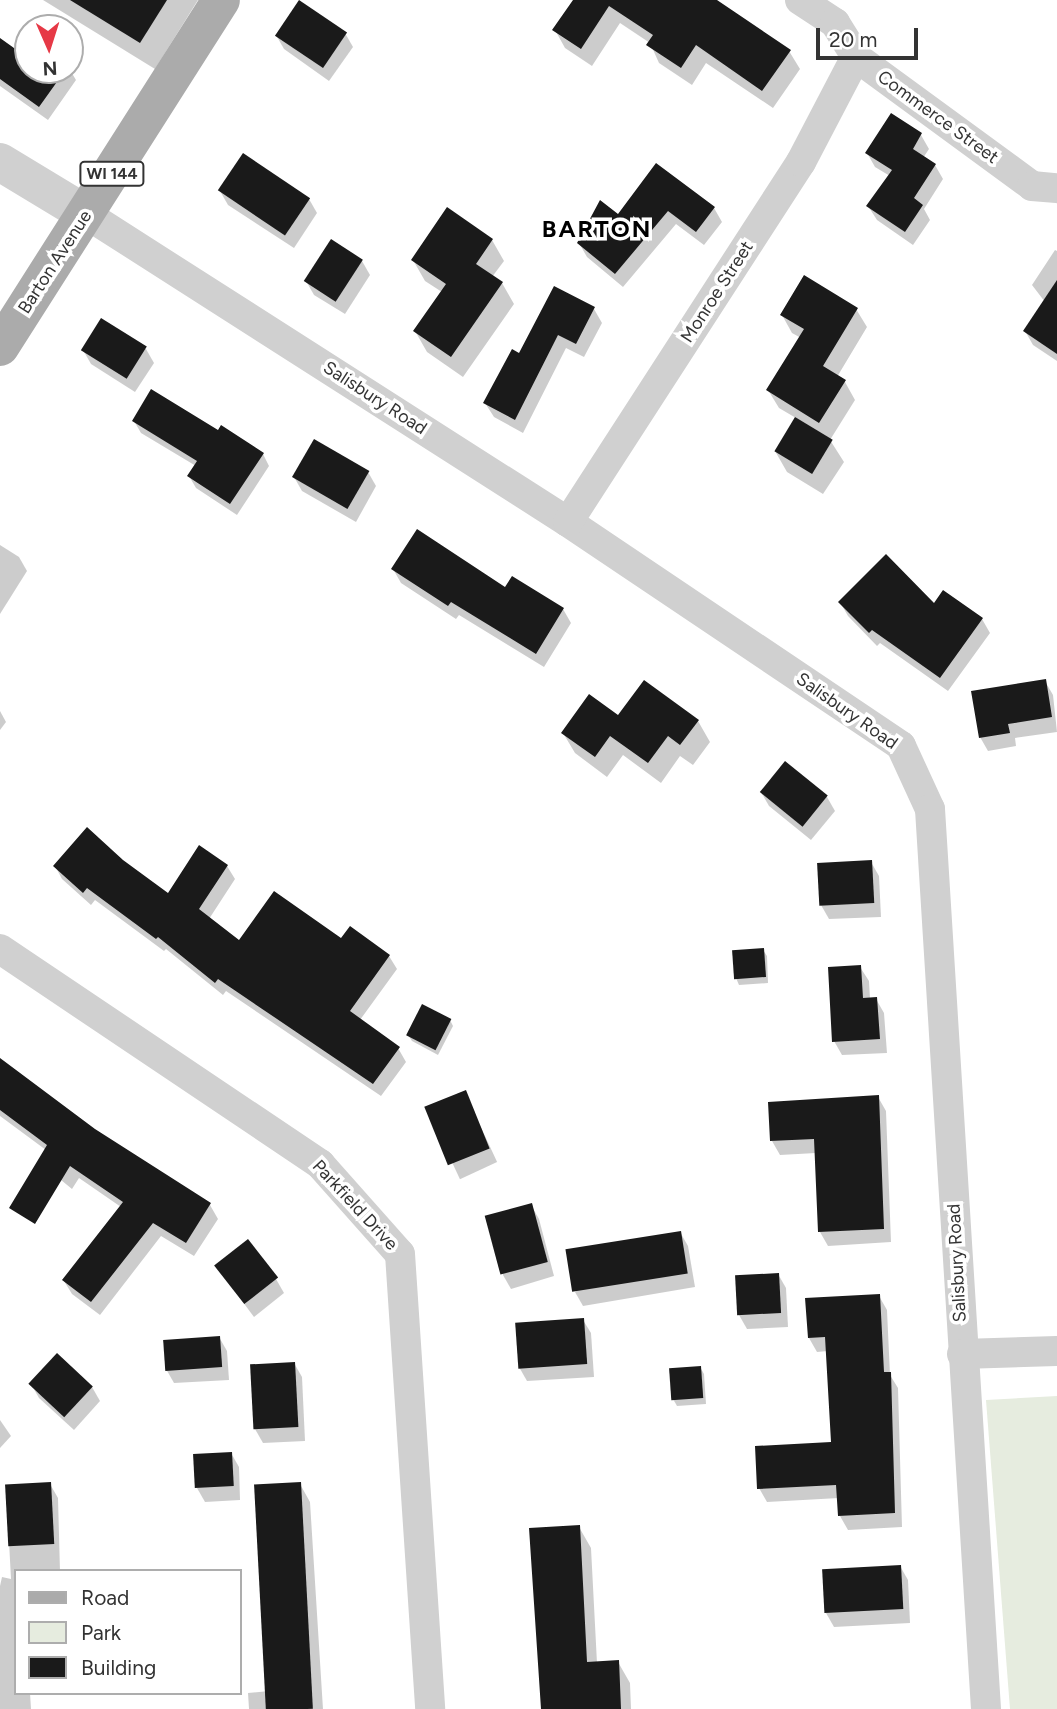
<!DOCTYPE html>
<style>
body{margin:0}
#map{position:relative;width:1057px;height:1709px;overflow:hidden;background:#fff;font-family:Figtree,sans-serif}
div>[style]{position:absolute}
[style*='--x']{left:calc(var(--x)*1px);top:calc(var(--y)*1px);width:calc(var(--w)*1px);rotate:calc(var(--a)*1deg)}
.green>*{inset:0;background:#e6ecdf}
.shadow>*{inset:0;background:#0003;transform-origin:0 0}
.building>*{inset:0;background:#1a1a1a;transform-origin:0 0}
.minor>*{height:30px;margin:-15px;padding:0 15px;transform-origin:15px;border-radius:15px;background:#d0d0d0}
.tertiary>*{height:38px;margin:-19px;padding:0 19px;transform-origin:19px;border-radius:19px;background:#d0d0d0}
.primary>*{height:38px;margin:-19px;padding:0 19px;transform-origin:19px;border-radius:19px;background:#ababab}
span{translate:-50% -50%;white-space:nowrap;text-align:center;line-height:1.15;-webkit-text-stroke:7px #fff;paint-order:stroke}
.shield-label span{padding:2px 5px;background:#fff;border:2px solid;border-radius:5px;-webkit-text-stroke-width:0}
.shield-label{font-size:16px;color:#333;font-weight:700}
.street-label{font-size:18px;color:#333}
.district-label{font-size:24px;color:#000;font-weight:700;letter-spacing:2px}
.legend{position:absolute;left:14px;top:1569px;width:228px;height:126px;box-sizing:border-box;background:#fff;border:2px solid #adadad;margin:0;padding:9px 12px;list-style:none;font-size:21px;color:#333}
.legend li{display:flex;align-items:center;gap:14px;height:35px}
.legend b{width:35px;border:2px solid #adadad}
.north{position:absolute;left:14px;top:14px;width:70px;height:70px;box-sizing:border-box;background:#fff;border:2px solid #adadad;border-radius:50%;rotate:177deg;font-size:19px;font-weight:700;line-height:28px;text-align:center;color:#333}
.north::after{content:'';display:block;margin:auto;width:24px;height:32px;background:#e63946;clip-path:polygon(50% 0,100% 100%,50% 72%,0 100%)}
.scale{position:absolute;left:816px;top:28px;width:102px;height:32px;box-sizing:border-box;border:4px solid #333;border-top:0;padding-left:9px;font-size:21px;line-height:24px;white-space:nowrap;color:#333;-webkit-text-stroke:5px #fff;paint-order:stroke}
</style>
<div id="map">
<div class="green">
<i style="clip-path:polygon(1057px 1396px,1057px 1709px,1010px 1709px,986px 1400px)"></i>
</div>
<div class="shadow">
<i style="clip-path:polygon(43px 0,198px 0,155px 69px)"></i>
<i style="clip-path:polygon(575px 0,713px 0,789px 51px,800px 69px,773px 108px,706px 63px,692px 85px,659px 63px,650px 43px,620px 23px,592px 66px,565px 48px,555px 30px)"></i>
<i style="clip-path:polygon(345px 33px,353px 47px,329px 81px,284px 49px,276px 35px)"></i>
<i style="clip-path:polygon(0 60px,28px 60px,28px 70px,70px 70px,76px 80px,48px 120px,0 86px)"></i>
<i style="clip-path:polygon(892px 115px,921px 135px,929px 149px,923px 158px,935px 165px,943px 179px,924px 209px,930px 220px,913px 245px,877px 220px,868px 206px,890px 176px,875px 167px,867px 153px)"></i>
<i style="clip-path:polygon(657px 165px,714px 208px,722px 222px,704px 245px,676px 224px,623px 287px,587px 257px,579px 243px,618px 217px)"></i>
<i style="clip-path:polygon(220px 191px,309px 199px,317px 213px,294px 248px,228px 205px)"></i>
<i style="clip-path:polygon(492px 240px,504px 261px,492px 277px,502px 283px,514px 304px,463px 377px,427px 352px,415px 331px,442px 292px,425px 281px,413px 260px)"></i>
<i style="clip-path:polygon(1055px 250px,1057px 251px,1057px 361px,1033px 345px,1025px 331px,1045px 302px,1032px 285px)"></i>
<i style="clip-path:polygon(362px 261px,370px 275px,345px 314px,314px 295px,306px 281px)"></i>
<i style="clip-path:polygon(594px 309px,602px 323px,584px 357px,566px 348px,523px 433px,494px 417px,485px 403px,520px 355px)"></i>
<i style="clip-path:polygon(856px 309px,867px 327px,837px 377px,845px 382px,855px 400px,830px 440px,844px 462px,823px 494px,787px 472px,775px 451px,796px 418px,779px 408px,768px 390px,801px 338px,792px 333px,782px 315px)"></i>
<i style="clip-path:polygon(146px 349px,154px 363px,135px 392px,91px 364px,83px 350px)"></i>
<i style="clip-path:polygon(134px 421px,219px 432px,263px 454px,269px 466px,237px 515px,196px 488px,189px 476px,196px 466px,141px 433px)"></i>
<i style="clip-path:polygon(368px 472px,376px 486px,356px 522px,302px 491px,294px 477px)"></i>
<i style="clip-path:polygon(0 545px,19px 557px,27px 571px,0 614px)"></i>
<i style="clip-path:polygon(393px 569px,505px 590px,563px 609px,571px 623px,544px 667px,459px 615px,456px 619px,401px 583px)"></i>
<i style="clip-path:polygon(840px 602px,934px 606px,982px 619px,990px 633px,948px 691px,880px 643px,877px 646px,848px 616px)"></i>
<i style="clip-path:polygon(1045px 681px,1053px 695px,1057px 732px,1015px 738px,1016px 746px,988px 751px,980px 737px)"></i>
<i style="clip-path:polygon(0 711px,6px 722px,0 730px)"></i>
<i style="clip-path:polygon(698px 721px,710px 742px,693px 765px,680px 756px,661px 783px,623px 755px,607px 777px,575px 753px,563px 733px)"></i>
<i style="clip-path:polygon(761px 792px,827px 797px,835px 811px,811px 840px,769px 806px)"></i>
<i style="clip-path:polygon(122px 861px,168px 895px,227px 866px,235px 879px,209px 919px,239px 943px,341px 940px,389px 956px,397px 969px,360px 1020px,398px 1048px,406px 1062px,381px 1096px,226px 991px,223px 995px,166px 949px,164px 951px,95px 900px,91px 905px,62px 879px,55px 866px)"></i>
<i style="clip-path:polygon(871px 862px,879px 876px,881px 917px,829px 919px,821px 905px)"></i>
<i style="clip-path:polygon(763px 950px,767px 956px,768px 983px,739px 985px,736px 978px)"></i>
<i style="clip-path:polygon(860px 967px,869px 981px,870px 999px,876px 999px,884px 1013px,887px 1053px,842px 1055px,834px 1041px)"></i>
<i style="clip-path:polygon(450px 1020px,453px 1026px,438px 1055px,412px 1041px,408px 1035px)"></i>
<i style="clip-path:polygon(0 1068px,210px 1205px,218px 1219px,194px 1256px,161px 1236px,100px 1315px,72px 1294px,64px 1281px,121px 1207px,79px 1178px,72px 1189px,50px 1171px,46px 1150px,0 1116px)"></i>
<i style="left:465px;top:1093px;width:76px;height:41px;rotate:65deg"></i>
<i style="clip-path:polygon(878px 1097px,886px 1111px,891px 1242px,828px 1246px,820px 1232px,816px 1153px,780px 1155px,772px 1141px)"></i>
<i style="clip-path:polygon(531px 1205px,539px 1219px,554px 1276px,511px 1289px,503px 1275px,487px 1217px)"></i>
<i style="clip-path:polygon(680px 1232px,688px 1246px,695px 1287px,583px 1306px,575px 1292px)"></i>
<i style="clip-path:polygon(216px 1266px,276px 1279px,284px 1293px,254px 1317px)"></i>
<i style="clip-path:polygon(778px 1274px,786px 1288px,788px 1327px,747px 1329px,739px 1315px)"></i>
<i style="clip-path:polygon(879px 1296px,887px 1310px,890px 1375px,898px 1388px,902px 1527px,848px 1530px,840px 1516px,839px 1498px,767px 1502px,759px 1488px,833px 1444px,828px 1351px,817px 1352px,809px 1338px)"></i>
<i style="clip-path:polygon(583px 1320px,591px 1333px,594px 1377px,527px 1381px,519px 1367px)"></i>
<i style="clip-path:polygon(219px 1337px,227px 1351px,229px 1380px,174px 1383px,166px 1369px)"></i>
<i style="clip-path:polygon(294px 1363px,302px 1377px,305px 1441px,263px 1443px,255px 1429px)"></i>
<i style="clip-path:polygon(700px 1367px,704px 1374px,706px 1404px,677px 1406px,673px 1399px)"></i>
<i style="clip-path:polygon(31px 1384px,92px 1387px,100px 1401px,74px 1430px,39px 1398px)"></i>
<i style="clip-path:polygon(0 1420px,11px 1436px,0 1448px)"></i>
<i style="clip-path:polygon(231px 1453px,239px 1467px,240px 1500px,205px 1502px,197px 1488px)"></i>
<i style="clip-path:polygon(50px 1484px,58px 1498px,60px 1571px,16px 1571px,16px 1693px,30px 1693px,31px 1709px,0 1709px,0 1586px,2px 1577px,11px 1579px,6px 1486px)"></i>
<i style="clip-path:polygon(300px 1484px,310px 1502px,323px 1709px,249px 1709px,248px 1693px,269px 1691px)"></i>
<i style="clip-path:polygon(579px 1527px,591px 1548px,597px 1663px,618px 1662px,630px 1683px,631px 1709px,542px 1709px)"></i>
<i style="clip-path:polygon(900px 1566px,908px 1580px,910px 1623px,834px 1627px,826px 1613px)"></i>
</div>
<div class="building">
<i style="clip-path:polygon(70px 0,167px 0,140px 43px)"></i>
<i style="left:299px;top:0;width:58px;height:43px;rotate:34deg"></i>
<i style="clip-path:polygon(573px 0,717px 0,791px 50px,762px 91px,696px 45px,681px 68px,646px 45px,653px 35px,609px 6px,581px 49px,552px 30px)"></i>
<i style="clip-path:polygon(0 38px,28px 58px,28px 70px,45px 70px,59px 79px,39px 107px,0 79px)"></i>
<i style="clip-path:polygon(891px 113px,922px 133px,913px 149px,936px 164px,914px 198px,923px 205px,905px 232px,866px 206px,892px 170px,865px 153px)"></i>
<i style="left:243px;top:153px;width:81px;height:45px;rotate:34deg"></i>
<i style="clip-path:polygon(656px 163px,715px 207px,696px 232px,668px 211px,615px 274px,577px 243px,600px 200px,618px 214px)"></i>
<i style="clip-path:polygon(447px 207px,493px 239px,476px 264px,503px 282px,451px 357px,413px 331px,446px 284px,411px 260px)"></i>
<i style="left:331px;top:239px;width:38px;height:50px;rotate:33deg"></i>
<i style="clip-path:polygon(804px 275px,858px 308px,823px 366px,846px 380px,819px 423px,766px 390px,804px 329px,780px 315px)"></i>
<i style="clip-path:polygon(1057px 280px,1057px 354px,1023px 331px)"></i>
<i style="clip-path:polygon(554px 286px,595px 307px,576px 344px,558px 335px,515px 420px,483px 403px,512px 349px,519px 353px)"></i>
<i style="left:101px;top:318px;width:54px;height:38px;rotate:32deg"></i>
<i style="clip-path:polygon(151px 389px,218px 430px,221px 425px,264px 453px,230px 504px,187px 476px,197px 461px,132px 421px)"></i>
<i style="left:795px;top:417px;width:44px;height:40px;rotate:31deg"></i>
<i style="left:314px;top:439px;width:64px;height:44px;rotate:30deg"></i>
<i style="clip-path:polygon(417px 529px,505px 587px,512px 576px,564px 608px,536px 654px,451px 602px,448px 606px,391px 569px)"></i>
<i style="clip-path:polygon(886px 554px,934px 603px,943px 590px,983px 618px,940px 678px,872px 630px,869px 633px,838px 602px)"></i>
<i style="clip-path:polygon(1046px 679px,1052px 717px,1008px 724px,1010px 733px,979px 738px,971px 691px)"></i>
<i style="clip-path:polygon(644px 680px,699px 720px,680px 745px,668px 736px,648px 763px,610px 736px,595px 757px,561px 733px,589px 694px,618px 715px)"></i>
<i style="left:785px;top:761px;width:55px;height:40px;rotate:39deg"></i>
<i style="clip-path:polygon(87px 827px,123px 860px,168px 893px,199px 845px,228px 865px,199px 909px,239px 940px,274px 891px,341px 938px,350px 926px,390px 955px,350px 1011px,400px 1047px,373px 1084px,218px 979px,215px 983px,158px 937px,156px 939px,87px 888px,83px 893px,53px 866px)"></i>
<i style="left:872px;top:860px;width:43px;height:55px;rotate:87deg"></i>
<i style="left:764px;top:948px;width:29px;height:32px;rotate:86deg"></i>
<i style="clip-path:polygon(861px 965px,863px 998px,877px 997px,880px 1039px,832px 1042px,828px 967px)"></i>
<i style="left:422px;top:1004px;width:33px;height:35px;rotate:27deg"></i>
<i style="clip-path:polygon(0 1058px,95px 1129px,211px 1203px,186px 1243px,153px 1223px,91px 1302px,62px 1280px,123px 1202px,70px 1166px,35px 1224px,9px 1208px,47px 1145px,0 1110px)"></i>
<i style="left:466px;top:1090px;width:63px;height:45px;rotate:68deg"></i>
<i style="clip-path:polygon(879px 1095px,884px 1229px,818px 1232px,814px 1139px,770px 1141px,768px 1102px)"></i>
<i style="left:532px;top:1203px;width:61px;height:49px;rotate:75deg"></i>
<i style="left:681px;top:1231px;width:43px;height:117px;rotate:81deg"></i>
<i style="left:248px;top:1239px;width:49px;height:43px;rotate:52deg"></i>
<i style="left:779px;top:1273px;width:40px;height:44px;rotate:87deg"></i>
<i style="clip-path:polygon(880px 1294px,884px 1372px,891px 1372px,895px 1513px,838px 1516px,836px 1485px,757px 1489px,755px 1446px,831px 1442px,825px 1337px,808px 1338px,805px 1298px)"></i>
<i style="left:584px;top:1318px;width:46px;height:69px;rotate:86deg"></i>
<i style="left:220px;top:1336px;width:31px;height:57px;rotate:86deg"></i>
<i style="left:57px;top:1353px;width:49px;height:42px;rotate:43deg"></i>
<i style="left:295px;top:1362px;width:65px;height:45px;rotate:87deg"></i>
<i style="left:701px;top:1366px;width:32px;height:32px;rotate:86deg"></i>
<i style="left:232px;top:1452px;width:34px;height:39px;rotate:87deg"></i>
<i style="left:51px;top:1482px;width:62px;height:46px;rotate:87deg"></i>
<i style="left:301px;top:1482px;width:227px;height:47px;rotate:87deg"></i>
<i style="clip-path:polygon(580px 1525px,587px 1662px,619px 1660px,621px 1709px,541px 1709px,529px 1528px)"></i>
<i style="left:901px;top:1565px;width:44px;height:79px;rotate:87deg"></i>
</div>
<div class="minor">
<i style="--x:800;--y:0;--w:42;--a:33.3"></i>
<i style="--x:835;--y:23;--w:40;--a:58"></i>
<i style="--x:856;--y:57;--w:218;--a:36.2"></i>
<i style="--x:1032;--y:186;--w:25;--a:5"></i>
<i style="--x:86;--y:214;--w:572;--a:32.58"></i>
<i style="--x:568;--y:522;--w:401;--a:33.9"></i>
<i style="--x:901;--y:746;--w:69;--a:65.3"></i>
<i style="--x:930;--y:809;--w:902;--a:86.44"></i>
<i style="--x:568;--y:522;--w:429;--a:-57.1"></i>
<i style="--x:801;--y:162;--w:119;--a:-62.4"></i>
<i style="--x:0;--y:949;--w:386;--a:33.9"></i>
<i style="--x:320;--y:1164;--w:120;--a:48.4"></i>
<i style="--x:400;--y:1254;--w:456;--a:86.2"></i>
<i style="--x:962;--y:1354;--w:95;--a:-1.8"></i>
</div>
<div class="tertiary">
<i style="--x:0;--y:162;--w:100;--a:31.2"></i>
</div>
<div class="primary">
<i style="--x:0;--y:347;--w:411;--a:-57.5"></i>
</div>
<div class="shield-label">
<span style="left:112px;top:174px">WI 144</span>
</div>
<div class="street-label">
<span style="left:938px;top:117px;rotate:36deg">Commerce Street</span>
<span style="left:55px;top:262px;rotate:-57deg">Barton Avenue</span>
<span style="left:717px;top:292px;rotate:-57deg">Monroe Street</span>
<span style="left:375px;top:398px;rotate:33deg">Salisbury Road</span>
<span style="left:847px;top:711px;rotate:35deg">Salisbury Road</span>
<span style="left:355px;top:1205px;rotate:47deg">Parkfield Drive</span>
<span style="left:957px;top:1263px;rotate:-93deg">Salisbury Road</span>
</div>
<div class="district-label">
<span style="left:597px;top:229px">BARTON</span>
</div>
<ul class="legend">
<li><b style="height:9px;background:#ababab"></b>Road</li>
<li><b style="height:19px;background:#e6ecdf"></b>Park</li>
<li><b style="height:19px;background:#1a1a1a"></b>Building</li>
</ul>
<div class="north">N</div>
<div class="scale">20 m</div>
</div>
